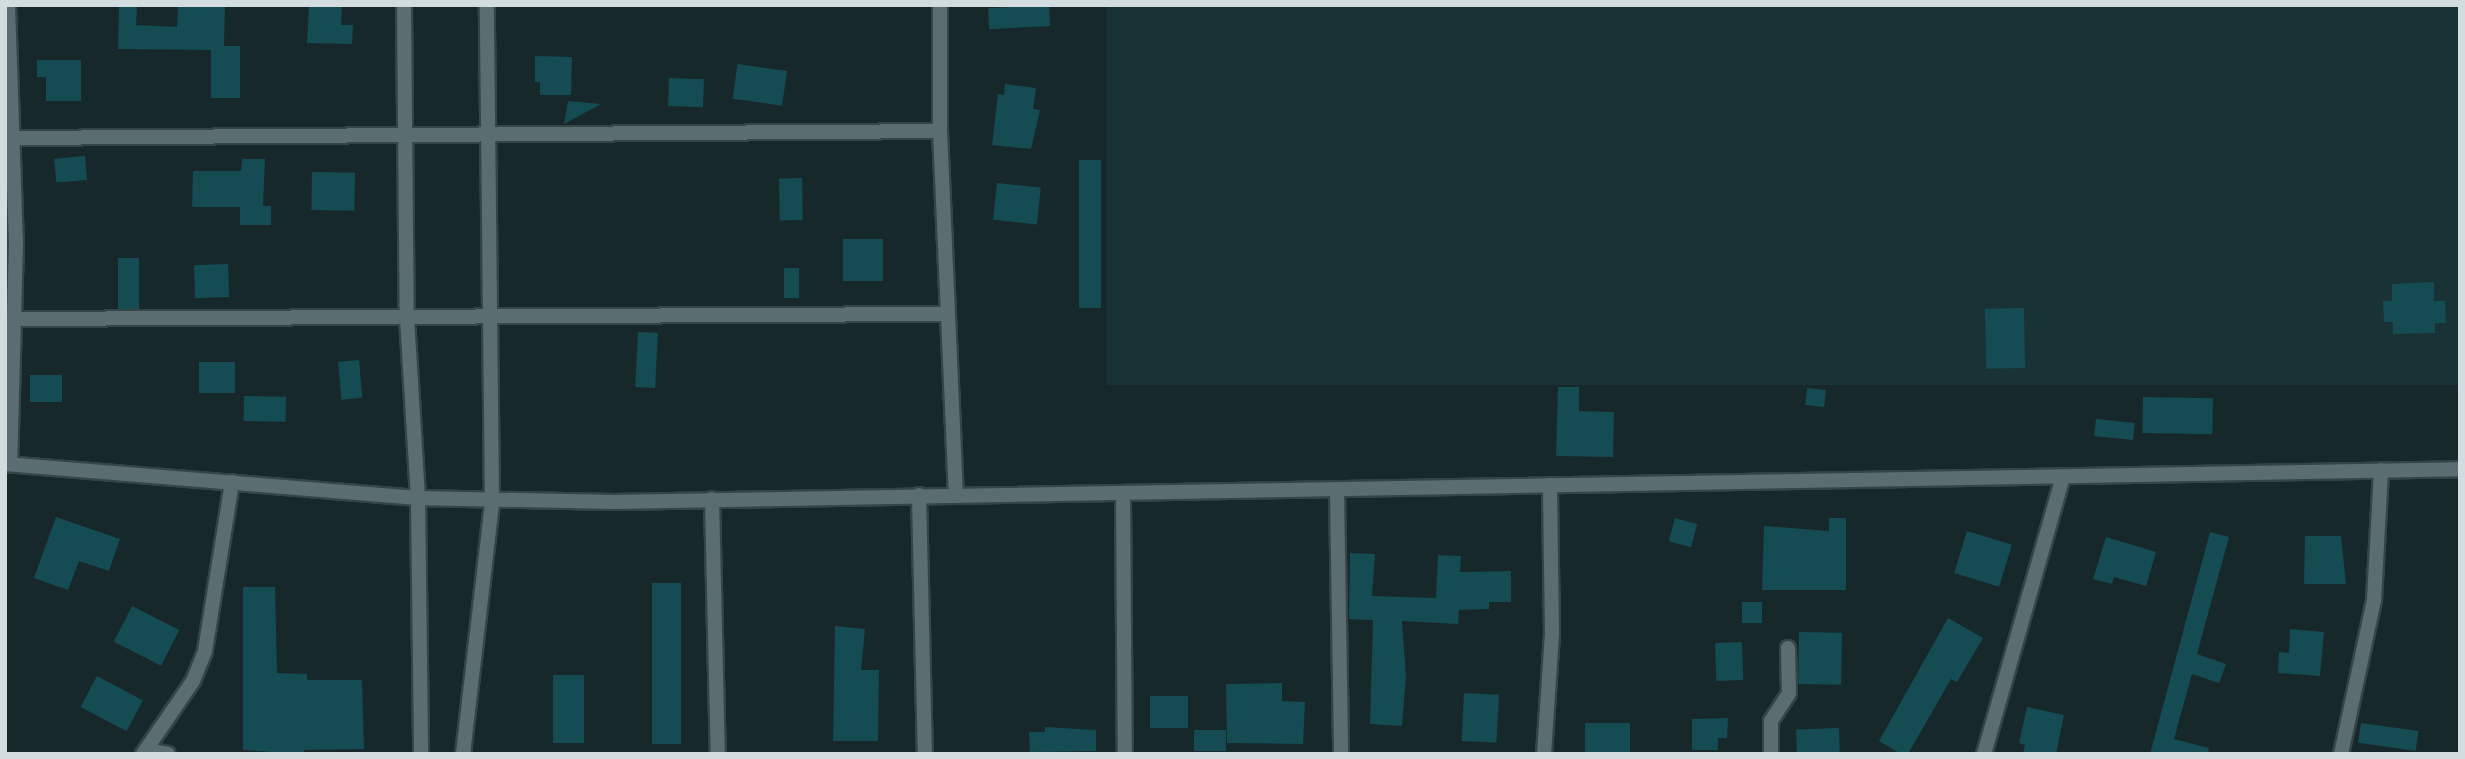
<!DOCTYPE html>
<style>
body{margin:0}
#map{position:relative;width:2465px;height:759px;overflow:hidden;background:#17282a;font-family:"Varela Round",sans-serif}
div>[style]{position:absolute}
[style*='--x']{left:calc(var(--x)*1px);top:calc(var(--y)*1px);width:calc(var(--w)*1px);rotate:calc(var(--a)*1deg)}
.built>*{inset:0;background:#183236;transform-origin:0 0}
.building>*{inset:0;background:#154b52;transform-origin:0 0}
.roads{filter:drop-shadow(2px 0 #354547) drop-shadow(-2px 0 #354547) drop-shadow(0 2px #354547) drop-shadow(0 -2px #354547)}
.street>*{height:14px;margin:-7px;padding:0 7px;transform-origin:7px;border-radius:7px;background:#5a6e72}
span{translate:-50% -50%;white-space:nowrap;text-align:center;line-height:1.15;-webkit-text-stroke:5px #0d1e21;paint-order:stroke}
.frame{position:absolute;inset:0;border:7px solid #d3dddf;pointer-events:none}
</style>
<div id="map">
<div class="built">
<i style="left:1107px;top:5px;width:1353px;height:380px"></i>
</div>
<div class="building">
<i style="clip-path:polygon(119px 5px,137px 5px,136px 25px,177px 27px,178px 5px,225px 5px,224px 46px,240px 46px,240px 98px,211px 98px,211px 50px,118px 49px)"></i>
<i style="clip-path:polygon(309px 5px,342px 5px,341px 25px,353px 25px,352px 44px,307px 43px)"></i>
<i style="left:1049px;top:5px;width:21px;height:61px;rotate:87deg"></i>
<i style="clip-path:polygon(535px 56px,572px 57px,571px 95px,540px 95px,540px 82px,535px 82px)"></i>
<i style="clip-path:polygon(37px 60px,81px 60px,81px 101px,46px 101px,46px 77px,37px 77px)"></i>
<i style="left:787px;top:71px;width:35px;height:50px;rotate:98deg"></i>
<i style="left:669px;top:78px;width:35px;height:28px;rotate:2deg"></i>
<i style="clip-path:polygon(1005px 84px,1036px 88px,1033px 109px,1040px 110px,1031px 149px,992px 145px,998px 94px,1004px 95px)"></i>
<i style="clip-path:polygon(568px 101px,601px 104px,564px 124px)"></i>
<i style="left:85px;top:156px;width:24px;height:31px;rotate:85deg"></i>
<i style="clip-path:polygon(242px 159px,265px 159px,263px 206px,271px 206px,271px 225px,240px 225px,240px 207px,192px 207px,193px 171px,241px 171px)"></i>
<i style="left:1079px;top:160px;width:22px;height:148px"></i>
<i style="left:312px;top:172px;width:43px;height:38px;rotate:1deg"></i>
<i style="left:802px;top:178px;width:42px;height:23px;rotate:89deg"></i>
<i style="left:997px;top:183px;width:44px;height:37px;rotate:6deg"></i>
<i style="left:843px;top:239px;width:40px;height:42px"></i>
<i style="left:118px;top:258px;width:21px;height:51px"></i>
<i style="left:228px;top:264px;width:33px;height:34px;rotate:88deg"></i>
<i style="left:784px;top:268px;width:15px;height:30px"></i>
<i style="clip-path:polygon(2434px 282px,2434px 301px,2445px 301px,2446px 323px,2435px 323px,2435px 333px,2393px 334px,2393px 322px,2384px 322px,2383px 301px,2392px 301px,2392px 284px)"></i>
<i style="left:2024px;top:308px;width:60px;height:39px;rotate:89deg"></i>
<i style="left:638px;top:332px;width:20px;height:55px;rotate:3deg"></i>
<i style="left:359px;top:360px;width:38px;height:21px;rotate:85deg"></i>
<i style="left:199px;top:362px;width:36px;height:31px"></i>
<i style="left:62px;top:375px;width:27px;height:32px;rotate:90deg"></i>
<i style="clip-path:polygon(1558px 387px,1579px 387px,1579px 411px,1614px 412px,1613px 457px,1556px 456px)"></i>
<i style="left:1807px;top:388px;width:19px;height:17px;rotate:6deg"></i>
<i style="left:244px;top:396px;width:42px;height:25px;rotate:1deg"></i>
<i style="left:2143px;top:397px;width:70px;height:36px;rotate:1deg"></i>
<i style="left:2096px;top:419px;width:39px;height:17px;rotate:6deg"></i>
<i style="clip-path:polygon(56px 517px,120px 539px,109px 571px,79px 561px,68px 590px,34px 578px)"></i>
<i style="left:1675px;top:518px;width:23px;height:24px;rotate:15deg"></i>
<i style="clip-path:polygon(1829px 518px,1846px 518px,1846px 590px,1762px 590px,1764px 526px,1829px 531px)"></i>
<i style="left:1967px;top:531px;width:47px;height:44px;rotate:17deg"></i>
<i style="clip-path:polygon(2210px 532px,2229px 537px,2197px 654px,2226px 664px,2219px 683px,2192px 674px,2174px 739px,2209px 748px,2208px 754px,2150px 754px)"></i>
<i style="clip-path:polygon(2305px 536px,2341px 536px,2346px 584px,2304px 584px)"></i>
<i style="clip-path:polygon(2106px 537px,2156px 552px,2146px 586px,2114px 577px,2112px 584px,2093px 579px)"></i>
<i style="clip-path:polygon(1350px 553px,1375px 554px,1372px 596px,1436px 598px,1438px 555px,1461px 556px,1460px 572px,1511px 571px,1511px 602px,1489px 602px,1489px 609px,1459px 610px,1458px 624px,1402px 621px,1406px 676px,1402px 726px,1370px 724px,1373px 620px,1349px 619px)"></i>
<i style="left:652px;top:583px;width:29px;height:161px"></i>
<i style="clip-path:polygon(243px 587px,275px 587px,277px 673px,307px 674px,307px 680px,362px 680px,364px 749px,304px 750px,304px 754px,243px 750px)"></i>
<i style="left:1742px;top:602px;width:20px;height:21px"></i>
<i style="left:132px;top:606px;width:53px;height:40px;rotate:27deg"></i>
<i style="clip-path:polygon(1948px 618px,1983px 638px,1957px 682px,1951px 679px,1908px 754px,1901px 754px,1879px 741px)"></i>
<i style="clip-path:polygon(835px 626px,865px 629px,861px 670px,879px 670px,878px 741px,833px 741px)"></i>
<i style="clip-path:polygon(2290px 629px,2324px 632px,2320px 676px,2278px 673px,2279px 652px,2289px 653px)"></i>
<i style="left:1799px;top:632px;width:43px;height:52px;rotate:1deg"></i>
<i style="left:1742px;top:642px;width:38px;height:27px;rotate:88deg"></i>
<i style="left:553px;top:675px;width:31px;height:68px"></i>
<i style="left:97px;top:676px;width:52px;height:35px;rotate:28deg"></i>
<i style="clip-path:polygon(1282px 683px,1282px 701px,1305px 702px,1303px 744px,1227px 743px,1226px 684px)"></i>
<i style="left:1464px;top:693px;width:35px;height:48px;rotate:3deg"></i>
<i style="left:1188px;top:696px;width:32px;height:38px;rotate:90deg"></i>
<i style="clip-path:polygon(2027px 707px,2064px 715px,2056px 754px,2023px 754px,2025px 745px,2019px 743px)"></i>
<i style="clip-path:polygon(1728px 718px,1727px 738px,1718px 738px,1718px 750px,1692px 750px,1692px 719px)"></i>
<i style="left:1630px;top:723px;width:31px;height:45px;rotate:90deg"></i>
<i style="left:2361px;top:723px;width:58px;height:20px;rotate:8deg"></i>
<i style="clip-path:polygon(1045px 727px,1096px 730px,1096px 751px,1030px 752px,1029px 732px,1045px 732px)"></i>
<i style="left:1839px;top:728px;width:26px;height:43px;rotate:88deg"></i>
<i style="left:1194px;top:730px;width:32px;height:21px"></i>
</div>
<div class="roads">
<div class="street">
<i style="--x:8;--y:5;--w:236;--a:88.1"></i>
<i style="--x:16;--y:241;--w:223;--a:91.5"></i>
<i style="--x:404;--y:5;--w:313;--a:89.5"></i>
<i style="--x:407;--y:318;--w:180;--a:86.5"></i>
<i style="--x:418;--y:498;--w:256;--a:89.3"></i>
<i style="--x:940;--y:5;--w:126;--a:90"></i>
<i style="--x:940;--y:131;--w:365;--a:87.5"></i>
<i style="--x:15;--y:138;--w:925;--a:-0.43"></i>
<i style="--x:15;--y:319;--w:933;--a:-0.31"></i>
<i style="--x:5;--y:464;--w:414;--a:4.7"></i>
<i style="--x:418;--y:498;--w:196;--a:1.2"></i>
<i style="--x:614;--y:502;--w:1846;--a:-1.02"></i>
<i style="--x:1337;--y:491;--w:263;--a:89.1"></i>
<i style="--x:1123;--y:494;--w:260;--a:89.6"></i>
<i style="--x:919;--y:495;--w:259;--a:88.7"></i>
<i style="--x:712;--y:499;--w:255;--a:88.7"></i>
<i style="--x:146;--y:750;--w:22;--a:10"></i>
<i style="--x:143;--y:754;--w:88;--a:-55.6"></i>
<i style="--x:193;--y:681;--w:32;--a:-68"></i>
<i style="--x:205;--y:651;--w:171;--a:-80.9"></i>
<i style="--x:463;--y:754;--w:254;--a:-83.4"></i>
<i style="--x:492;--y:502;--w:497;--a:-90.6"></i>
<i style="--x:1544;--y:754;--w:120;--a:-86.2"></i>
<i style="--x:1552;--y:634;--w:149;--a:-90.8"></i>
<i style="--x:1771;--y:754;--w:33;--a:-90"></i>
<i style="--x:1771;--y:721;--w:33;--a:-57"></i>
<i style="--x:1789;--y:693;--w:45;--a:-91.3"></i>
<i style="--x:1984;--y:754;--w:288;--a:-74.1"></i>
<i style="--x:2341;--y:754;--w:157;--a:-77.9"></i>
<i style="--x:2374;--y:600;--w:130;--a:-86.9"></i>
</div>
</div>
<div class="frame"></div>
</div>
